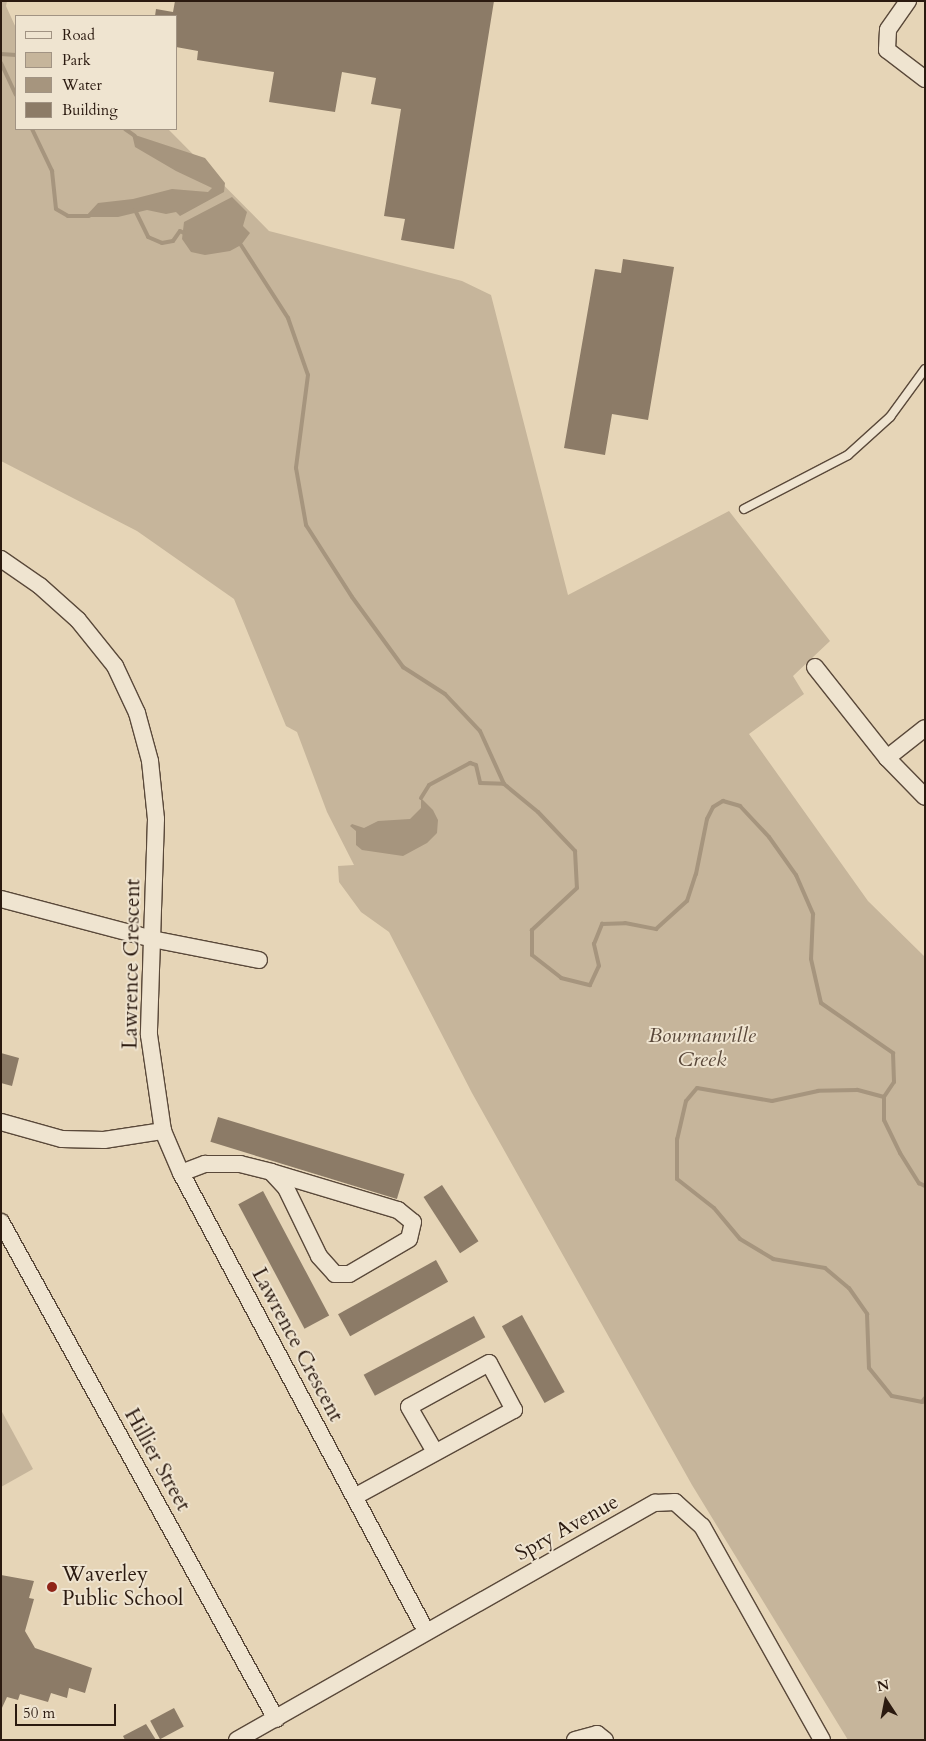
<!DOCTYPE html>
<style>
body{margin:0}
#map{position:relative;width:926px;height:1741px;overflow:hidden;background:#e6d5b7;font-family:Cardo,serif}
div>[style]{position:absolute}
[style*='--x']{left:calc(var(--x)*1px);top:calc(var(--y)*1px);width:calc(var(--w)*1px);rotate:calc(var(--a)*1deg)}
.green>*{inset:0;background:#c6b59b}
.water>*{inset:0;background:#a6957e}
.stream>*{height:4px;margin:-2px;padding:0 2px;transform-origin:2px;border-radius:2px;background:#a6957e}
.building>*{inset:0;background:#8c7b67;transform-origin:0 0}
.roads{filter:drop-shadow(1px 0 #5a493a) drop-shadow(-1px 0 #5a493a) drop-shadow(0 1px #5a493a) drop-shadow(0 -1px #5a493a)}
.lane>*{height:8px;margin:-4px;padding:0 4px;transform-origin:4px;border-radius:4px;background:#efe4d0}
.street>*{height:16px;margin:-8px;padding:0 8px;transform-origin:8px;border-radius:8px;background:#efe4d0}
.dots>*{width:14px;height:14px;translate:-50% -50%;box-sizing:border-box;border:2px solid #efe4d0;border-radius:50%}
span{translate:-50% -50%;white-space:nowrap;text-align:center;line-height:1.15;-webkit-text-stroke:4px #efe4d0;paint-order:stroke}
.street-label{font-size:21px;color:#2b1a10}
.park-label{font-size:21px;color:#5a483a;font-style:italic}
.poi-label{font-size:21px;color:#2b1a10}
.left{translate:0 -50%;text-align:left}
.frame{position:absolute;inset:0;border:2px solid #2b1a10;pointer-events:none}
.legend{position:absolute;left:15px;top:15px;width:162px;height:115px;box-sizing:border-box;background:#efe4d0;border:1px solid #a19383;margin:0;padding:6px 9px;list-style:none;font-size:15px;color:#2b1a10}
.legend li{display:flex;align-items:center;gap:10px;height:25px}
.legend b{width:25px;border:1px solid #a19383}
.north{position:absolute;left:861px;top:1676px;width:50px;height:50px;-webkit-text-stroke:4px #efe4d0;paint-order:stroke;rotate:349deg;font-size:14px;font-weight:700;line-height:20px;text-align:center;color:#2b1a10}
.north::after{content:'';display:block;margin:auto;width:18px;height:22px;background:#2b1a10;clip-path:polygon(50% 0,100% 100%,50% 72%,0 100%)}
.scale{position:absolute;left:15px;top:1704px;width:101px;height:22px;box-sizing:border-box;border:2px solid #2b1a10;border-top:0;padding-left:6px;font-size:15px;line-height:18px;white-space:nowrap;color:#2b1a10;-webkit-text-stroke:4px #efe4d0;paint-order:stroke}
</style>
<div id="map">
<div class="green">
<i style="clip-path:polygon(1px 1px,7px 1px,6px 6px,16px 28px,16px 129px,168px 129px,269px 231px,462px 281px,491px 295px,568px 595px,729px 511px,830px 641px,793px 676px,804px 694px,749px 734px,868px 901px,925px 957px,925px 1740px,848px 1740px,692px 1485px,472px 1093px,389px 932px,361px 912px,339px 882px,338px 866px,354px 865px,327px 812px,297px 732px,286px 726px,234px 599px,137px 531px,1px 461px)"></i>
<i style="clip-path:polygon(1px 1410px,33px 1469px,1px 1487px)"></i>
</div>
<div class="water">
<i style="clip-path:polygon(132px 134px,205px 158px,225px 183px,224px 192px,180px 216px,176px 212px,166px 214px,147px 210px,118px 217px,85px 217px,98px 203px,133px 199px,172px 189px,208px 192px,212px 188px,176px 171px,135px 147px)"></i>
<i style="clip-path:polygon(232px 197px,247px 212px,243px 226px,250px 233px,241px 245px,230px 251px,205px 255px,191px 252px,182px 239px,184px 222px)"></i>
<i style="clip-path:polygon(421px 798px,433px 810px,438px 820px,437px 833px,427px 843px,403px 856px,362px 850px,356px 845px,356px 831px,350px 826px,352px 824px,364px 828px,378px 821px,410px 819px,421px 808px)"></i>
</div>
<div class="stream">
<i style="--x:1;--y:54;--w:15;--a:4"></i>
<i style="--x:1;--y:63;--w:35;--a:65"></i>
<i style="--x:32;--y:129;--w:47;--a:64.5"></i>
<i style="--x:52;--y:171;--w:38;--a:84"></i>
<i style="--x:56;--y:209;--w:14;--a:30"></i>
<i style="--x:68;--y:216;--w:21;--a:0"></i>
<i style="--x:125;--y:129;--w:12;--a:35"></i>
<i style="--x:135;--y:210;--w:30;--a:64"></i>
<i style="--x:148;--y:237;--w:15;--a:23"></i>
<i style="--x:162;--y:243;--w:11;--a:-10"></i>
<i style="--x:173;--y:241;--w:12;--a:-55"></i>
<i style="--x:180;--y:231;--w:4;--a:27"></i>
<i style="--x:241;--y:245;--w:87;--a:57.2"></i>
<i style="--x:288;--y:318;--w:60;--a:70.7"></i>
<i style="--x:308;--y:375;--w:94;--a:97.4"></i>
<i style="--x:296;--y:468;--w:58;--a:80"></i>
<i style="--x:306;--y:525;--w:85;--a:57.4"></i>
<i style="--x:352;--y:597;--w:87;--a:53.9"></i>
<i style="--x:403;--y:667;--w:50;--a:32.7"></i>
<i style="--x:445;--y:694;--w:51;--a:46.6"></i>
<i style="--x:480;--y:731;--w:58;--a:65.6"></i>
<i style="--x:504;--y:784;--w:44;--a:39.5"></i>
<i style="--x:538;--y:812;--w:54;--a:46.5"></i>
<i style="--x:575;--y:851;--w:37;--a:87"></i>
<i style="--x:577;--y:888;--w:62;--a:137"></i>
<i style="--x:532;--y:930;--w:25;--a:90"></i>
<i style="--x:532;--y:955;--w:37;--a:38"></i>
<i style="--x:561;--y:978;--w:30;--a:14"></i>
<i style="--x:590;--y:985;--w:21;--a:-65"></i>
<i style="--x:599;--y:966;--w:23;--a:-103"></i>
<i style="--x:594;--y:944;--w:22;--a:-68"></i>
<i style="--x:602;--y:924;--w:23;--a:-2"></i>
<i style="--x:625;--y:923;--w:32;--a:11"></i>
<i style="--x:656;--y:929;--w:42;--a:-42.1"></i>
<i style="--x:687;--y:901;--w:28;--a:-72"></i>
<i style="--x:696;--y:874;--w:56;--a:-78.7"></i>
<i style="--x:707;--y:819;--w:13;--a:-63"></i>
<i style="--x:713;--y:807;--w:12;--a:-31"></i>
<i style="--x:723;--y:801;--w:18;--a:16"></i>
<i style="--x:740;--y:806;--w:42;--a:46.9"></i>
<i style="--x:769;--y:837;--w:47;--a:54.6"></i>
<i style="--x:796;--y:875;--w:43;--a:66.4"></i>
<i style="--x:813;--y:914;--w:45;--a:92.5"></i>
<i style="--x:811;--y:959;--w:45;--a:77.2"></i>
<i style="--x:821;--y:1003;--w:88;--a:34.8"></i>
<i style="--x:893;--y:1053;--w:29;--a:88"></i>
<i style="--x:894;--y:1082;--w:18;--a:124"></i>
<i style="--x:884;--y:1097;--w:28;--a:-165"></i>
<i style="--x:857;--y:1090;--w:39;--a:179"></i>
<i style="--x:818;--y:1091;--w:47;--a:167.7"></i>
<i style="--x:772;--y:1101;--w:76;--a:-170.2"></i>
<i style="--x:697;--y:1088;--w:17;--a:130"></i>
<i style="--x:686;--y:1101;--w:39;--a:103"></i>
<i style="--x:677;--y:1139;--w:40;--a:90"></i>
<i style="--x:677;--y:1179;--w:47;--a:38.1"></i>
<i style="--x:714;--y:1208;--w:40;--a:50"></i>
<i style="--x:740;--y:1239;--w:39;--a:31"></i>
<i style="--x:773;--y:1259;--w:53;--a:9.8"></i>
<i style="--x:825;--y:1268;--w:31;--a:40"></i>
<i style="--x:849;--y:1288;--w:32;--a:55"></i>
<i style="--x:867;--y:1314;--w:54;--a:87.9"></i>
<i style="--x:869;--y:1368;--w:36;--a:51"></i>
<i style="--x:892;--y:1396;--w:31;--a:11"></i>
<i style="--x:922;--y:1402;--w:5;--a:-53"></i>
<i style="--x:421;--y:798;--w:15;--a:-58"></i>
<i style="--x:429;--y:785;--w:47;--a:-28.2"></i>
<i style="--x:470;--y:763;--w:6;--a:18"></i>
<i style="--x:476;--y:765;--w:18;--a:77"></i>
<i style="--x:480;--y:783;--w:24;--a:2"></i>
<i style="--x:884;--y:1097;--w:23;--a:90"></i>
<i style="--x:884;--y:1120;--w:37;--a:64"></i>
<i style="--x:900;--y:1153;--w:36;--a:58"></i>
<i style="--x:919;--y:1183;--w:7;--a:27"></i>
</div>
<div class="building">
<i style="clip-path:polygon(175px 1px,494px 1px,454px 249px,401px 240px,405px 219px,384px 216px,401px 109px,371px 104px,376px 78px,342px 72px,335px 112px,269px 102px,274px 72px,197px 60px,198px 51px,176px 47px,176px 16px,155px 16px,156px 9px,173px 12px)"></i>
<i style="clip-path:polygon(623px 259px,674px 267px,648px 420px,612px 414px,605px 455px,564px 448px,595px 269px,621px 273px)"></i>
<i style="clip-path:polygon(1px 1053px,19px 1058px,12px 1086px,1px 1083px)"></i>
<i style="left:218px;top:1117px;width:195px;height:26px;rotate:17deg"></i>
<i style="left:442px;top:1185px;width:67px;height:22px;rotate:57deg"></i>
<i style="left:263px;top:1191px;width:141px;height:28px;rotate:62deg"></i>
<i style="left:436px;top:1260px;width:25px;height:112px;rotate:61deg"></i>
<i style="left:522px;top:1315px;width:88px;height:23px;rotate:61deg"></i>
<i style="left:474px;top:1316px;width:24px;height:125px;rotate:62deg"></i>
<i style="clip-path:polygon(1px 1575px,34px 1581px,29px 1598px,34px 1599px,25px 1631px,35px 1648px,92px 1668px,85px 1693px,69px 1688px,67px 1698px,51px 1693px,48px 1702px,20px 1694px,18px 1700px,7px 1697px,1px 1710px)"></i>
<i style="left:174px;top:1708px;width:21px;height:27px;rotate:62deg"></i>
<i style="clip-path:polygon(146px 1724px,156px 1740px,125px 1740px,123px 1736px)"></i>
</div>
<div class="roads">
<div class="lane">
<i style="--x:744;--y:509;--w:117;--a:-27.4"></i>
<i style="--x:848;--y:455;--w:57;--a:-42.1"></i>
<i style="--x:890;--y:417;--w:59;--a:-53.9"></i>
</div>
<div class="street">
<i style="--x:908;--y:1;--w:35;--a:125"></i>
<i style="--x:888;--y:30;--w:20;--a:93"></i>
<i style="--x:887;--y:50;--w:48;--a:37.3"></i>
<i style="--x:1;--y:559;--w:47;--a:34.7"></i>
<i style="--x:40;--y:586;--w:51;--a:41.8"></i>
<i style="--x:78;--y:620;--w:59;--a:51.2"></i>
<i style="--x:115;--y:666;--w:52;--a:64.9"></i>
<i style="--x:137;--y:713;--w:50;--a:74.8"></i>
<i style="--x:150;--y:761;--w:58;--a:84.1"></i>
<i style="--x:156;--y:819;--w:216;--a:91.9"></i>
<i style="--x:149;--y:1035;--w:97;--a:81.7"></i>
<i style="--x:163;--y:1131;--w:46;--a:66.8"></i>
<i style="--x:181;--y:1173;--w:519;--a:61.86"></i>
<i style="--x:815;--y:667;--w:116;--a:51.6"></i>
<i style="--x:887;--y:758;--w:54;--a:45.7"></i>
<i style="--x:887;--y:758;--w:48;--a:-38.3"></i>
<i style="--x:1;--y:899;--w:156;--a:14.8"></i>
<i style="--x:152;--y:939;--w:109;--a:11.1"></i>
<i style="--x:1;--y:1122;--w:63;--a:15.6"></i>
<i style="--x:62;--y:1139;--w:42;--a:1.4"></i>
<i style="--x:104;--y:1140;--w:60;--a:-8.7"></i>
<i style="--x:181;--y:1173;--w:26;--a:-21"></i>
<i style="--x:205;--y:1164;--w:35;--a:0"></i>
<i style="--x:240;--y:1164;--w:32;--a:14"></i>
<i style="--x:271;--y:1172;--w:133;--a:16.7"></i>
<i style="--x:398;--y:1210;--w:19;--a:39"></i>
<i style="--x:413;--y:1222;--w:17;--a:103"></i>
<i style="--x:409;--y:1239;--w:69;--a:149.7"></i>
<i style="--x:349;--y:1274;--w:14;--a:180"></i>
<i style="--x:335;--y:1274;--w:24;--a:-132"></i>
<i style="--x:319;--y:1256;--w:76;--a:-115.9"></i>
<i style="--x:286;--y:1188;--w:22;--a:-133"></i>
<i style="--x:1;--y:1222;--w:568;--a:61.04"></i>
<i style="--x:356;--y:1496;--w:180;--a:-28.6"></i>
<i style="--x:514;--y:1410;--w:53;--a:-118"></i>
<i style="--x:489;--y:1363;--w:91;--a:151.2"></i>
<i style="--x:409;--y:1407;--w:52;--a:60"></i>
<i style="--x:237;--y:1740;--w:481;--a:-29.6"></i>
<i style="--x:655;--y:1503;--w:20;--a:-3"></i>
<i style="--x:675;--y:1502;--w:36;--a:42"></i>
<i style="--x:702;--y:1526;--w:245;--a:60.7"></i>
<i style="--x:575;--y:1740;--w:23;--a:-15"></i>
<i style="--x:597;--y:1734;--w:10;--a:37"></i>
</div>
</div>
<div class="dots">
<i style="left:52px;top:1587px;background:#8f2418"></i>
</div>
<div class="street-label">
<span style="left:132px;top:964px;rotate:-89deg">Lawrence Crescent</span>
<span style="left:297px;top:1345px;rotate:62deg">Lawrence Crescent</span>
<span style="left:157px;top:1460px;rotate:61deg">Hillier Street</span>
<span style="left:567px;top:1528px;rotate:-29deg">Spry Avenue</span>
</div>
<div class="park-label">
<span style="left:702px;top:1048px">Bowmanville<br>Creek</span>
</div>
<div class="poi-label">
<span class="left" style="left:62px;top:1587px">Waverley<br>Public School</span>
</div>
<div class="frame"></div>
<ul class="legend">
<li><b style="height:6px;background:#efe4d0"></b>Road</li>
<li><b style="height:14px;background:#c6b59b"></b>Park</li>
<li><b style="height:14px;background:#a6957e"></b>Water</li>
<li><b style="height:14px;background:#8c7b67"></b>Building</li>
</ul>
<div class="north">N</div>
<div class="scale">50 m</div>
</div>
